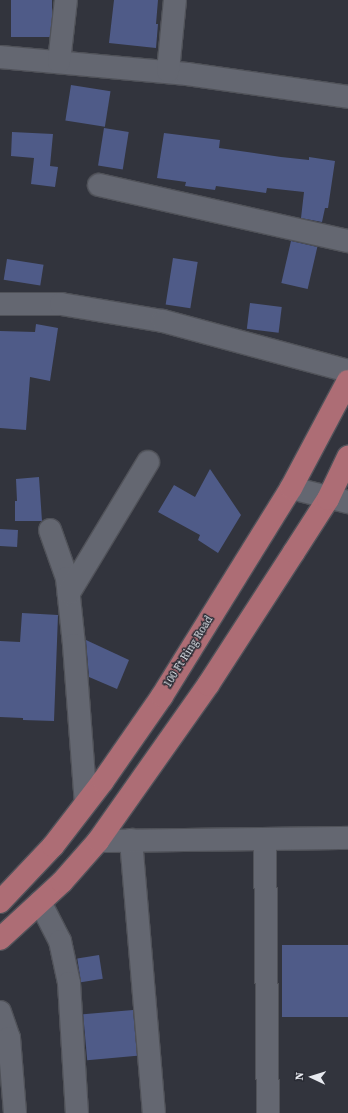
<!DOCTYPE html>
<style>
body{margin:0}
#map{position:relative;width:348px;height:1113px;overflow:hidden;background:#32343d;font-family:"Source Serif 4",serif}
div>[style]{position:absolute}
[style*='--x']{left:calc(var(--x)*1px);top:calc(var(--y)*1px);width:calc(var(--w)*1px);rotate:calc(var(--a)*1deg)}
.building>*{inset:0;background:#4f5b88;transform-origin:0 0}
.roads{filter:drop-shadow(1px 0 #505259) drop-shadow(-1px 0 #505259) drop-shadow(0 1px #505259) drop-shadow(0 -1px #505259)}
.minor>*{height:22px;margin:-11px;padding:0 11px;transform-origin:11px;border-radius:11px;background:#646771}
.major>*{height:22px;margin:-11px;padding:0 11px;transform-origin:11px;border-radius:11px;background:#ad6d75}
span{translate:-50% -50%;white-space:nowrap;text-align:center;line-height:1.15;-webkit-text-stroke:3px #282a33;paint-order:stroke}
.street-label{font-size:11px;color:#e8eaf0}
.north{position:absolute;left:292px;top:1057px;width:40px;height:40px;-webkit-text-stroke:3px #282a33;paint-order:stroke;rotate:274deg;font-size:11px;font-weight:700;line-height:16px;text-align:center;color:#e8eaf0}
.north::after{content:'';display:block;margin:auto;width:14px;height:18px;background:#e8eaf0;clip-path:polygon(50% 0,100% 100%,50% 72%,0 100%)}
</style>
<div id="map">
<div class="building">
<i style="left:11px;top:0;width:41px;height:37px"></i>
<i style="clip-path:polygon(114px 0,158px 0,156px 24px,158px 24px,156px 48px,109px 43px)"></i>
<i style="left:71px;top:85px;width:40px;height:36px;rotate:9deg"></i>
<i style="left:104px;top:128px;width:25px;height:38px;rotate:9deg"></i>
<i style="clip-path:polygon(12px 132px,53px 134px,50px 166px,58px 167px,55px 187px,31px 184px,34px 158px,11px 156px)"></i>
<i style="clip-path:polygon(164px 133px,220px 140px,219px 148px,281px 157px,309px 160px,309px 157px,335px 161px,328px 208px,325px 208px,322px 222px,301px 218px,304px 192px,267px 188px,266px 193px,216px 186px,215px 190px,185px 186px,186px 182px,157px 178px)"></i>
<i style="left:291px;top:241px;width:27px;height:43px;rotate:13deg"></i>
<i style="left:173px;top:258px;width:25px;height:47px;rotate:9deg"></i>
<i style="left:7px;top:259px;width:37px;height:21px;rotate:9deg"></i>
<i style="left:250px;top:303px;width:32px;height:26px;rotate:7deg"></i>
<i style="clip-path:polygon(36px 324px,58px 328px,50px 381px,30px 377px,26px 430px,0 428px,0 331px,35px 332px)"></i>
<i style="clip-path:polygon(210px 469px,241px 515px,218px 553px,198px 540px,200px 535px,158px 512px,174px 485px,195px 497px)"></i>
<i style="clip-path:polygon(39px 477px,42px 521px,15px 521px,15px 501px,17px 501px,16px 479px)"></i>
<i style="left:0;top:529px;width:18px;height:17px;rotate:3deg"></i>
<i style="clip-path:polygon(22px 613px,58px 615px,54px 721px,23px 720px,23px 718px,0 717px,0 641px,20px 642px)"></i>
<i style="clip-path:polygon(86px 640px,129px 660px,117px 689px,89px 677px)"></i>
<i style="left:348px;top:945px;width:72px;height:66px;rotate:90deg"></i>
<i style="left:99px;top:955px;width:24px;height:22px;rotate:81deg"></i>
<i style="left:133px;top:1010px;width:46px;height:50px;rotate:85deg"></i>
</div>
<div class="roads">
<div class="minor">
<i style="--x:0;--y:57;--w:188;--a:5.2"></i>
<i style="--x:187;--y:74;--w:163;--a:8.1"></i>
<i style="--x:59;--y:62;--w:62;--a:-83.6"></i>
<i style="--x:168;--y:71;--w:71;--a:-84.4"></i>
<i style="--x:99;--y:185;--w:255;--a:12.7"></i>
<i style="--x:0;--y:304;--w:61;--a:0"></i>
<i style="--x:61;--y:304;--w:103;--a:9.5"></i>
<i style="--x:163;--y:321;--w:192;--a:15.1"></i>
<i style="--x:291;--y:488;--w:59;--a:13.8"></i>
<i style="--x:50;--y:530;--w:51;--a:70.5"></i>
<i style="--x:67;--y:578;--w:67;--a:84"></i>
<i style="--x:74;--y:645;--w:158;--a:85.7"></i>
<i style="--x:69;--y:593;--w:153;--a:-58.9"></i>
<i style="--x:265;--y:839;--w:274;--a:89.4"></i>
<i style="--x:131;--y:840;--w:274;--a:85.2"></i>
<i style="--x:98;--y:841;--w:250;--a:-0.7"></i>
<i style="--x:40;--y:902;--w:44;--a:62.9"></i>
<i style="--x:60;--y:941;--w:43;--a:77.9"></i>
<i style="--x:69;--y:983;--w:130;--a:86.5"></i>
<i style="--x:0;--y:1012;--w:28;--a:71"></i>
<i style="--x:9;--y:1038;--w:75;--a:85.4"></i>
</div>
<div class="major">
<i style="--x:0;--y:902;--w:77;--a:-46.6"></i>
<i style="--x:53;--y:846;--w:82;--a:-52.4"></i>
<i style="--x:103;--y:781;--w:103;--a:-55.2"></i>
<i style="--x:162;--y:696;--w:245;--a:-58.2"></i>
<i style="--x:291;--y:488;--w:121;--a:-62"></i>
<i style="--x:0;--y:939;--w:84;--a:-42.6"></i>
<i style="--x:62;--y:882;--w:55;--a:-48.7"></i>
<i style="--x:98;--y:841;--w:191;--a:-54.8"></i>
<i style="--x:208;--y:685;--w:158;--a:-57.1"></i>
<i style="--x:294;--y:552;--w:63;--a:-57.3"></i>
<i style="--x:328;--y:499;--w:47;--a:-64.5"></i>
</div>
</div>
<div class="street-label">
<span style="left:189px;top:652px;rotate:-58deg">100 Ft Ring Road</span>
</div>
<div class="north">N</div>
</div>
